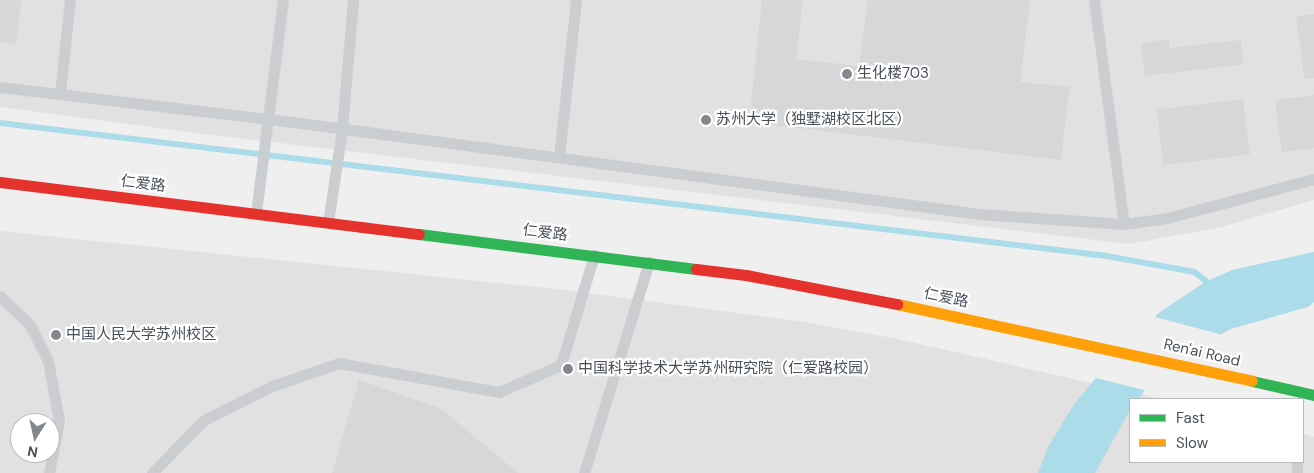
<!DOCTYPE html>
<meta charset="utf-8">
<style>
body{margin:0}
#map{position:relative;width:1314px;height:473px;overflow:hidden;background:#f0efef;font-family:"DM Sans","Noto Sans SC",sans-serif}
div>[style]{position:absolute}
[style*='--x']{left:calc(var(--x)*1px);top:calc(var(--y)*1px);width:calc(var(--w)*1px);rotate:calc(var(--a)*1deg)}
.education>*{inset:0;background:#e2e0e1}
.water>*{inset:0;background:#acdbe9}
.pier>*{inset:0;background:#f0efef}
.stream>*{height:5.5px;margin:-2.75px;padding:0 2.75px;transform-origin:2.75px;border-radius:2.75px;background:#acdbe9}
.building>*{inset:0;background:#d7d7d9;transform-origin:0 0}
.lane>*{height:11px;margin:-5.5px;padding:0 5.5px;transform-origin:5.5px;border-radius:5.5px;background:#cbced0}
.fast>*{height:11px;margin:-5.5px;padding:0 5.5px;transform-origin:5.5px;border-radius:5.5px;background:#30b455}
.slow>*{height:11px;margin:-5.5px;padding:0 5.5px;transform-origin:5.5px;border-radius:5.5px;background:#ff9f0a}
.jam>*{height:11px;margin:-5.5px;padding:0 5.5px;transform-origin:5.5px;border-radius:5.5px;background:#e5322d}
.dots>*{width:14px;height:14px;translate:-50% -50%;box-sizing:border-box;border:2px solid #fff;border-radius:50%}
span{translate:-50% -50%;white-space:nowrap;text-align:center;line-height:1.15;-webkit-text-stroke:4.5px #fff;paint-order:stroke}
.poi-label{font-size:15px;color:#48515b}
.left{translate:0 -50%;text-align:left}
.street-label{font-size:15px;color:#48515b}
.legend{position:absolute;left:1129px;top:398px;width:175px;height:65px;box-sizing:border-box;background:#fff;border:1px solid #b6b9bd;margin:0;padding:6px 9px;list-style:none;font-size:15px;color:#48515b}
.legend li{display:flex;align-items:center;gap:10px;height:25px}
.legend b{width:25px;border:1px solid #b6b9bd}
.north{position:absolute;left:10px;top:413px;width:50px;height:50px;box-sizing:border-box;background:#fff;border:1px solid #b6b9bd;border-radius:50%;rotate:190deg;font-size:14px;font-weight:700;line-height:20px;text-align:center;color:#48515b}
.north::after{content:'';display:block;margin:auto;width:18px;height:22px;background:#83888f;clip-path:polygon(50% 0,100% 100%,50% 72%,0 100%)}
</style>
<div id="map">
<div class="education">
<i style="clip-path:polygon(0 0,1314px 0,1314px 200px,1222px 227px,1129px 244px,196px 133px,0 107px)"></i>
<i style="clip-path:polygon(evenodd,0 231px,566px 290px,804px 322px,893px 338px,1162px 399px,1130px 399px,1130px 462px,1303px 462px,1303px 434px,1314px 437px,1314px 473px,0 473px,0 231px,20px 423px,50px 423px,50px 453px,20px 453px,20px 423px)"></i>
</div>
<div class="water">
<i style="clip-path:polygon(1314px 252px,1314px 302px,1308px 307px,1231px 329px,1194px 348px,1151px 383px,1138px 399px,1130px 399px,1130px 410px,1095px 473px,1038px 473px,1049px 445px,1075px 403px,1109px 362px,1160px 312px,1205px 282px,1232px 270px)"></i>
</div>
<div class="pier">
<i style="clip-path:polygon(1151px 316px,1223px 335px,1175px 364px,1148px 391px,1092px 377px)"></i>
</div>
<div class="stream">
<i style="--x:0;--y:123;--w:1115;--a:6.85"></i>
<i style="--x:1107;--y:256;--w:89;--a:10.3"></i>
<i style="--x:1195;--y:272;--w:22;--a:39"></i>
</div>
<div class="building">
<i style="clip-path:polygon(0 0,21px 0,16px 44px,0 42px)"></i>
<i style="clip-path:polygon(762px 0,803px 0,796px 59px,859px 66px,868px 0,1030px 0,1020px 82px,1070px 87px,1061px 160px,749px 122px)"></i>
<i style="clip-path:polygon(1314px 14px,1314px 78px,1304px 79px,1296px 16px)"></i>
<i style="clip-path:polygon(1169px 39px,1170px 48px,1241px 40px,1244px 64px,1145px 76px,1141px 43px)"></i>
<i style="clip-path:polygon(1314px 95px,1314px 148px,1282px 152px,1275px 100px)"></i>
<i style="left:1243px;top:99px;width:56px;height:87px;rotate:83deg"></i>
<i style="clip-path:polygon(359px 380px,440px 408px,518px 473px,332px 473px)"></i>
</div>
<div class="lane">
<i style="--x:1094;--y:0;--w:226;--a:82.4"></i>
<i style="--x:0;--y:87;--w:272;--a:6.8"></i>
<i style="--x:270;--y:119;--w:716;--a:7.62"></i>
<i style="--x:980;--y:214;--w:144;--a:4"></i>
<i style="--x:1124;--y:224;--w:43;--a:-7.9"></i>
<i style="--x:1167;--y:218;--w:152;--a:-14.9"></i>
<i style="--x:60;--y:93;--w:94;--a:-83.9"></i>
<i style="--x:559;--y:157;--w:158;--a:-83.8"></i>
<i style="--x:256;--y:213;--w:215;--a:-82.8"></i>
<i style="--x:328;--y:222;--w:94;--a:-81.4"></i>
<i style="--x:342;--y:129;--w:129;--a:-85.1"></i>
<i style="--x:0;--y:296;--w:42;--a:44"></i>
<i style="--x:30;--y:325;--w:40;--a:63.4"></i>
<i style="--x:48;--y:361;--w:61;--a:79.6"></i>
<i style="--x:59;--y:421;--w:53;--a:100.9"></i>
<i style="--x:1297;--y:462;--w:11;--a:90"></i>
<i style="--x:152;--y:473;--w:74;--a:-45.5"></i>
<i style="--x:204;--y:420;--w:76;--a:-26.6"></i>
<i style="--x:272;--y:386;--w:71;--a:-18.9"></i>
<i style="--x:339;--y:363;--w:163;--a:10.3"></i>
<i style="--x:499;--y:392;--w:68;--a:-23.5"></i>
<i style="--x:561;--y:365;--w:115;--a:-73.3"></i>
<i style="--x:584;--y:473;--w:221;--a:-72.9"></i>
</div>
<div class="fast">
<i style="--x:419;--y:234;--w:279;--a:7.2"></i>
<i style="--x:1252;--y:381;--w:64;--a:12.7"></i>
</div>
<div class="slow">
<i style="--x:897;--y:304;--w:363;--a:12.2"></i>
</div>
<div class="jam">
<i style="--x:0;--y:182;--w:422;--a:7.1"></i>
<i style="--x:696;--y:269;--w:50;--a:6.8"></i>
<i style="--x:746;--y:275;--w:154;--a:10.9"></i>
</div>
<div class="dots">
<i style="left:847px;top:74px;background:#83888f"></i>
<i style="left:706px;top:120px;background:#83888f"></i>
<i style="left:56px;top:335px;background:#83888f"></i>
<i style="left:568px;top:369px;background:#83888f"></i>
</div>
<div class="poi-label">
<span class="left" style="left:857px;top:74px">生化楼703</span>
<span class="left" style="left:716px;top:120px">苏州大学（独墅湖校区北区）</span>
<span class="left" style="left:66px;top:335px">中国人民大学苏州校区</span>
<span class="left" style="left:578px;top:369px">中国科学技术大学苏州研究院（仁爱路校园）</span>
</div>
<div class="street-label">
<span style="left:143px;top:184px;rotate:7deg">仁爱路</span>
<span style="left:545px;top:233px;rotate:7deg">仁爱路</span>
<span style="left:946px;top:298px;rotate:12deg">仁爱路</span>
<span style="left:1202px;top:353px;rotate:13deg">Ren'ai Road</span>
</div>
<ul class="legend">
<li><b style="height:6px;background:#30b455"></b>Fast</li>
<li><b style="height:6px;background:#ff9f0a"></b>Slow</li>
</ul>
<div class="north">N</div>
</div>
